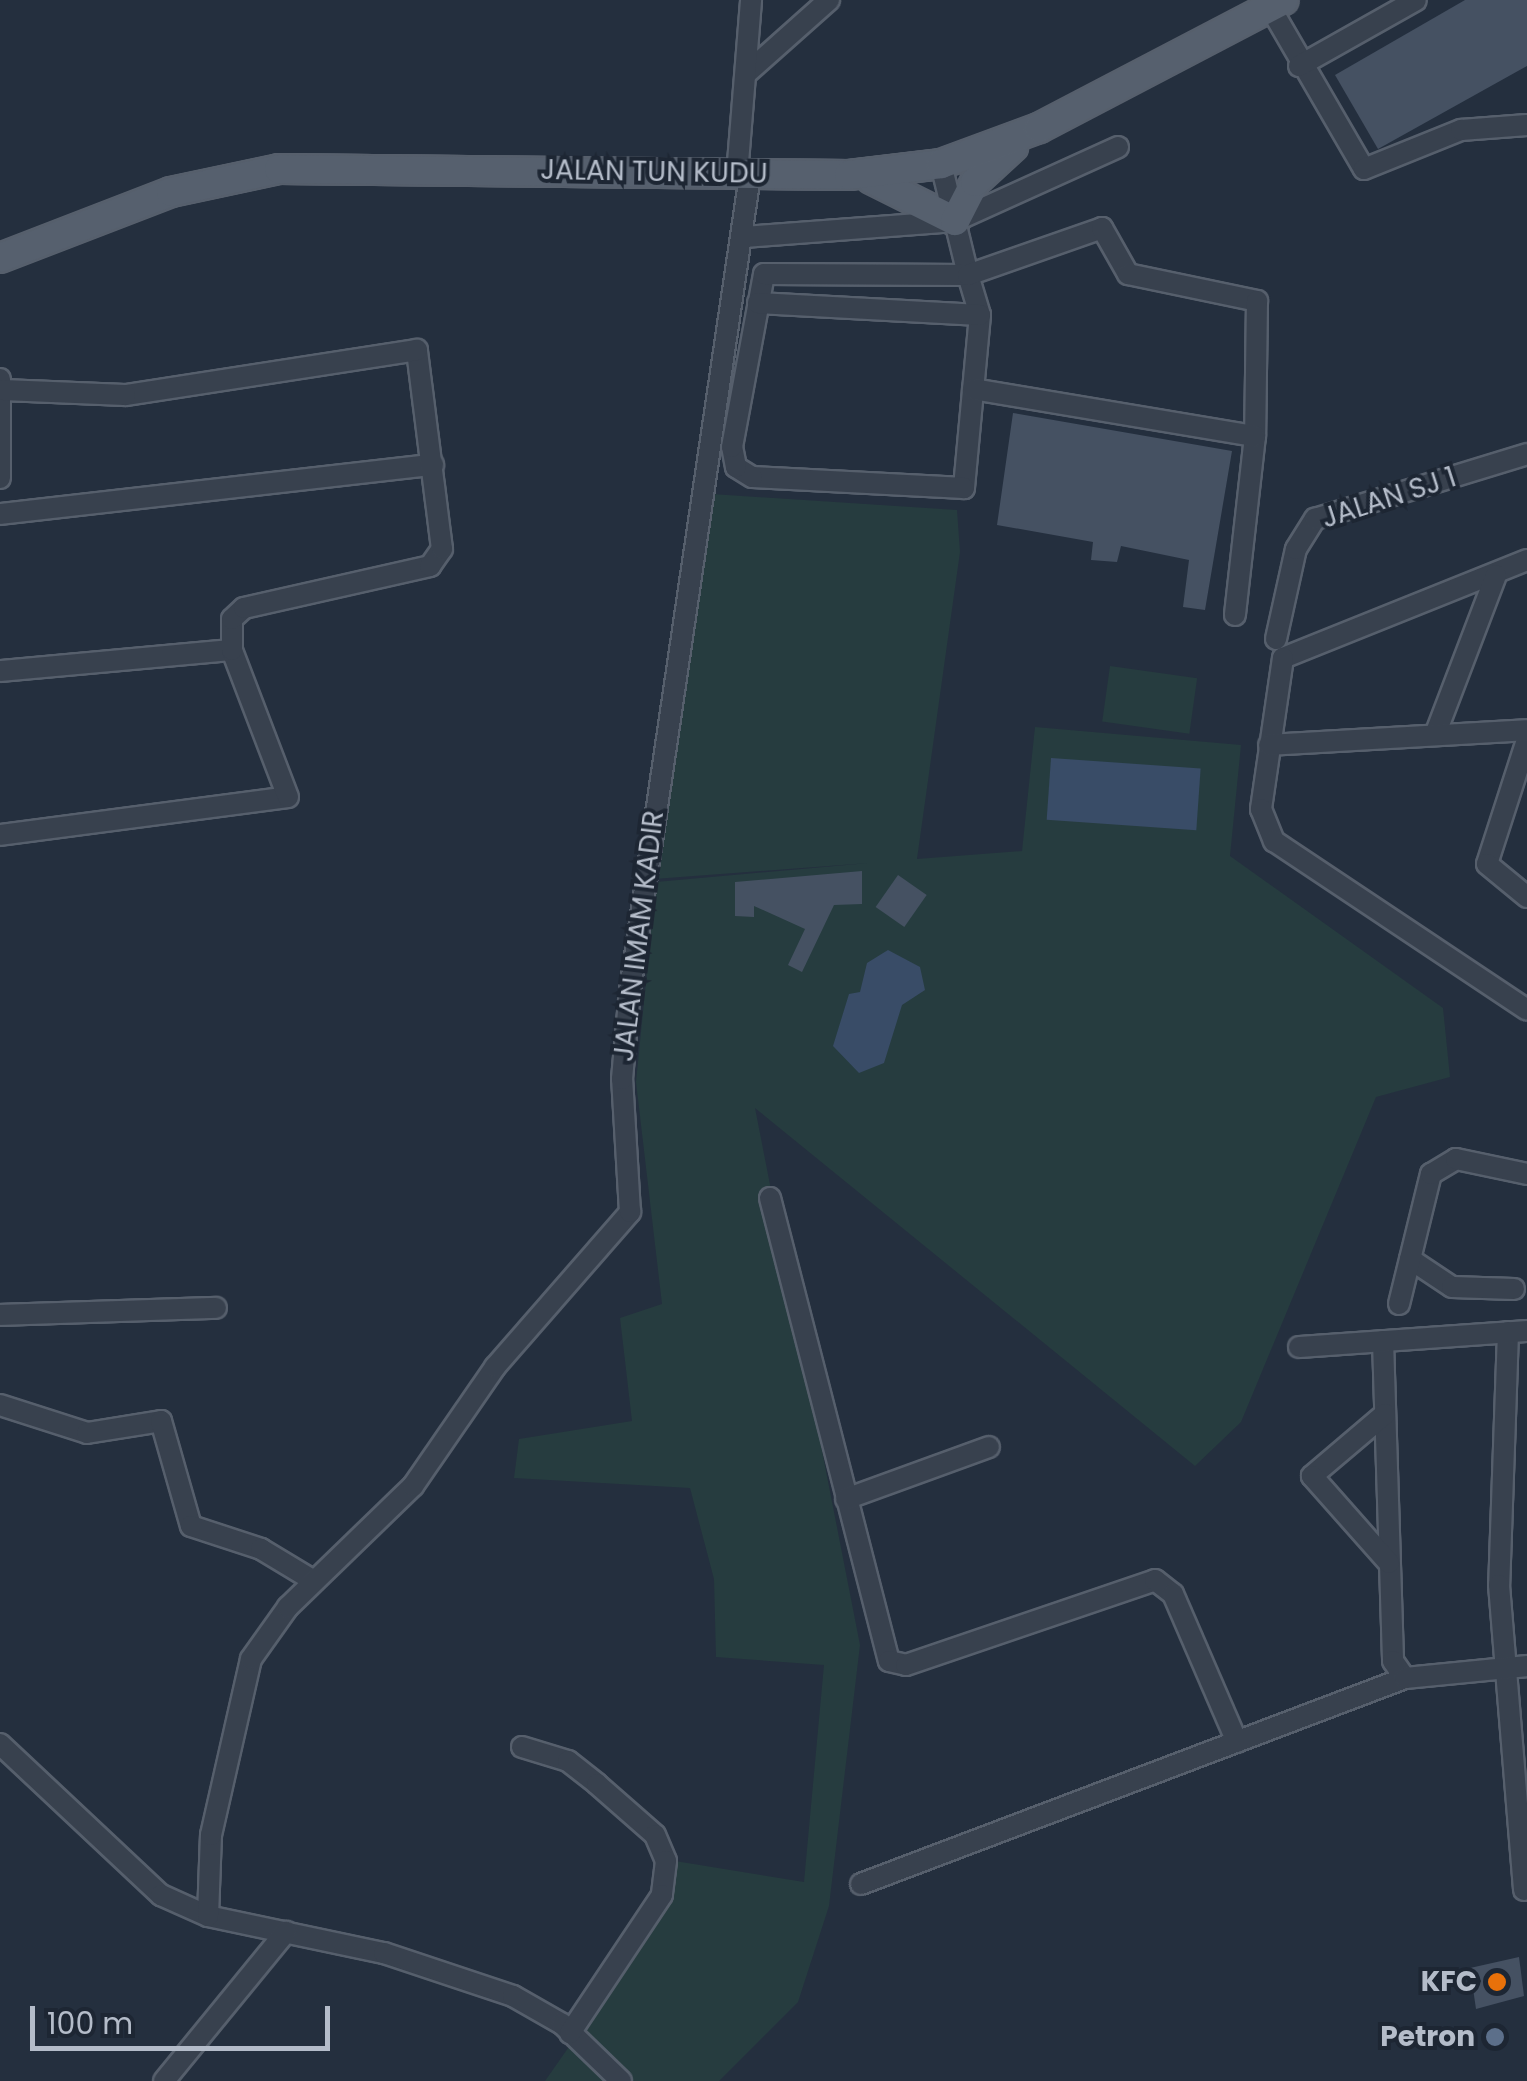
<!DOCTYPE html>
<style>
body{margin:0}
#map{position:relative;width:1527px;height:2081px;overflow:hidden;background:#242f3e;font-family:Poppins,sans-serif}
div>[style]{position:absolute}
[style*='--x']{left:calc(var(--x)*1px);top:calc(var(--y)*1px);width:calc(var(--w)*1px);rotate:calc(var(--a)*1deg)}
.green>*{inset:0;background:#263c3f;transform-origin:0 0}
.water>*{inset:0;background:#394c67;transform-origin:0 0}
.building>*{inset:0;background:#455162;transform-origin:0 0}
.roads{filter:drop-shadow(2px 0 #565f6c) drop-shadow(-2px 0 #565f6c) drop-shadow(0 2px #565f6c) drop-shadow(0 -2px #565f6c)}
.minor>*{height:20px;margin:-10px;padding:0 10px;transform-origin:10px;border-radius:10px;background:#38414e}
.major>*{height:28px;margin:-14px;padding:0 14px;transform-origin:14px;border-radius:14px;background:#56606e}
.dots>*{width:28px;height:28px;translate:-50% -50%;box-sizing:border-box;border:5px solid #1d2633;border-radius:50%}
span{translate:-50% -50%;white-space:nowrap;text-align:center;line-height:1.15;-webkit-text-stroke:8px #1d2633;paint-order:stroke}
.street-label{font-size:28px;color:#b4bcc9}
.poi-label{font-size:28px;color:#b4bcc9;font-weight:700}
.right{translate:-100% -50%;text-align:right}
.scale{position:absolute;left:30px;top:2006px;width:300px;height:45px;box-sizing:border-box;border:5px solid #b4bcc9;border-top:0;padding-left:12px;font-size:30px;line-height:35px;white-space:nowrap;color:#b4bcc9;-webkit-text-stroke:8px #1d2633;paint-order:stroke}
</style>
<div id="map">
<div class="green">
<i style="clip-path:polygon(712px 494px,957px 510px,960px 552px,917px 859px,1022px 851px,1035px 727px,1241px 745px,1230px 856px,1443px 1008px,1450px 1077px,1376px 1097px,1241px 1422px,1195px 1466px,755px 1108px,860px 1645px,829px 1906px,798px 2002px,719px 2081px,545px 2081px,671px 1901px,675px 1861px,804px 1882px,824px 1665px,716px 1657px,714px 1579px,690px 1488px,514px 1478px,519px 1439px,632px 1421px,620px 1318px,662px 1304px,636px 1082px,656px 882px,869px 863px,654px 879px)"></i>
<i style="left:1110px;top:666px;width:88px;height:56px;rotate:8deg"></i>
</div>
<div class="water">
<i style="left:1051px;top:758px;width:150px;height:62px;rotate:4deg"></i>
<i style="clip-path:polygon(888px 950px,920px 967px,925px 990px,902px 1005px,884px 1063px,859px 1073px,833px 1046px,849px 994px,860px 992px,867px 963px)"></i>
</div>
<div class="building">
<i style="clip-path:polygon(1465px 0,1527px 0,1527px 66px,1378px 149px,1335px 75px)"></i>
<i style="clip-path:polygon(1013px 413px,1232px 451px,1205px 610px,1183px 607px,1189px 560px,1121px 546px,1117px 562px,1091px 560px,1093px 542px,997px 525px)"></i>
<i style="clip-path:polygon(862px 871px,862px 904px,834px 905px,802px 972px,788px 965px,805px 929px,754px 906px,754px 917px,735px 916px,735px 882px)"></i>
<i style="left:898px;top:875px;width:35px;height:39px;rotate:35deg"></i>
<i style="clip-path:polygon(1519px 1957px,1524px 1996px,1476px 2009px,1470px 1968px)"></i>
</div>
<div class="roads">
<div class="minor">
<i style="--x:1270;--y:7;--w:187;--a:59.9"></i>
<i style="--x:1364;--y:169;--w:105;--a:-21.9"></i>
<i style="--x:1461;--y:130;--w:66;--a:-4.3"></i>
<i style="--x:1299;--y:66;--w:134;--a:-29.4"></i>
<i style="--x:747;--y:73;--w:110;--a:-41.7"></i>
<i style="--x:941;--y:164;--w:114;--a:76.3"></i>
<i style="--x:968;--y:275;--w:42;--a:73.3"></i>
<i style="--x:980;--y:315;--w:174;--a:95.3"></i>
<i style="--x:964;--y:488;--w:212;--a:-177"></i>
<i style="--x:752;--y:477;--w:19;--a:-148"></i>
<i style="--x:736;--y:467;--w:20;--a:-101"></i>
<i style="--x:732;--y:447;--w:176;--a:-79.5"></i>
<i style="--x:764;--y:274;--w:204;--a:0.3"></i>
<i style="--x:968;--y:275;--w:142;--a:-19.3"></i>
<i style="--x:1102;--y:228;--w:53;--a:60.5"></i>
<i style="--x:1128;--y:274;--w:132;--a:11.8"></i>
<i style="--x:1257;--y:301;--w:135;--a:90.8"></i>
<i style="--x:1255;--y:436;--w:180;--a:96.4"></i>
<i style="--x:737;--y:175;--w:176;--a:-85.4"></i>
<i style="--x:744;--y:237;--w:212;--a:-4.3"></i>
<i style="--x:955;--y:221;--w:179;--a:-24.4"></i>
<i style="--x:758;--y:303;--w:222;--a:3.1"></i>
<i style="--x:973;--y:389;--w:286;--a:9.5"></i>
<i style="--x:0;--y:478;--w:99;--a:-90"></i>
<i style="--x:0;--y:514;--w:436;--a:-6.5"></i>
<i style="--x:1527;--y:560;--w:263;--a:158.1"></i>
<i style="--x:1283;--y:658;--w:153;--a:98.3"></i>
<i style="--x:1261;--y:809;--w:35;--a:68"></i>
<i style="--x:1274;--y:841;--w:304;--a:33.7"></i>
<i style="--x:1276;--y:639;--w:92;--a:-77.5"></i>
<i style="--x:1296;--y:549;--w:36;--a:-58"></i>
<i style="--x:1315;--y:519;--w:222;--a:-17"></i>
<i style="--x:0;--y:671;--w:233;--a:-5.2"></i>
<i style="--x:1435;--y:735;--w:171;--a:-69.1"></i>
<i style="--x:1527;--y:740;--w:130;--a:107.9"></i>
<i style="--x:1487;--y:864;--w:52;--a:39.5"></i>
<i style="--x:1269;--y:745;--w:258;--a:-3.3"></i>
<i style="--x:0;--y:835;--w:290;--a:-7.5"></i>
<i style="--x:288;--y:797;--w:157;--a:-110.9"></i>
<i style="--x:232;--y:650;--w:31;--a:-90"></i>
<i style="--x:232;--y:619;--w:16;--a:-43"></i>
<i style="--x:244;--y:608;--w:191;--a:-12.7"></i>
<i style="--x:430;--y:566;--w:21;--a:-55"></i>
<i style="--x:442;--y:549;--w:201;--a:-97.2"></i>
<i style="--x:417;--y:350;--w:295;--a:171.2"></i>
<i style="--x:125;--y:395;--w:122;--a:-177.7"></i>
<i style="--x:770;--y:1198;--w:478;--a:75.6"></i>
<i style="--x:889;--y:1661;--w:17;--a:13"></i>
<i style="--x:906;--y:1665;--w:263;--a:-18.8"></i>
<i style="--x:1155;--y:1580;--w:23;--a:38"></i>
<i style="--x:1173;--y:1594;--w:161;--a:66.6"></i>
<i style="--x:1410;--y:1259;--w:50;--a:33.7"></i>
<i style="--x:1452;--y:1287;--w:62;--a:1.8"></i>
<i style="--x:1399;--y:1304;--w:134;--a:-76.2"></i>
<i style="--x:1431;--y:1174;--w:29;--a:-31"></i>
<i style="--x:1456;--y:1159;--w:73;--a:11.9"></i>
<i style="--x:0;--y:1315;--w:216;--a:-1.9"></i>
<i style="--x:1508;--y:1332;--w:253;--a:92"></i>
<i style="--x:1499;--y:1585;--w:306;--a:85.3"></i>
<i style="--x:1383;--y:1341;--w:320;--a:88.2"></i>
<i style="--x:1393;--y:1661;--w:21;--a:55"></i>
<i style="--x:1299;--y:1347;--w:229;--a:-4"></i>
<i style="--x:0;--y:1405;--w:91;--a:17.8"></i>
<i style="--x:87;--y:1433;--w:75;--a:-9.2"></i>
<i style="--x:161;--y:1421;--w:109;--a:74.1"></i>
<i style="--x:191;--y:1526;--w:74;--a:18.2"></i>
<i style="--x:261;--y:1549;--w:62;--a:31.1"></i>
<i style="--x:1385;--y:1414;--w:96;--a:139.7"></i>
<i style="--x:1312;--y:1476;--w:116;--a:48.5"></i>
<i style="--x:846;--y:1499;--w:152;--a:-20"></i>
<i style="--x:0;--y:1744;--w:221;--a:43.2"></i>
<i style="--x:161;--y:1895;--w:51;--a:24.1"></i>
<i style="--x:208;--y:1916;--w:180;--a:11.9"></i>
<i style="--x:384;--y:1953;--w:136;--a:18.4"></i>
<i style="--x:513;--y:1996;--w:56;--a:29.7"></i>
<i style="--x:562;--y:2024;--w:82;--a:44"></i>
<i style="--x:522;--y:1747;--w:48;--a:16.9"></i>
<i style="--x:568;--y:1761;--w:37;--a:38"></i>
<i style="--x:597;--y:1784;--w:77;--a:41.3"></i>
<i style="--x:655;--y:1835;--w:28;--a:67"></i>
<i style="--x:666;--y:1861;--w:34;--a:97"></i>
<i style="--x:662;--y:1895;--w:166;--a:123.7"></i>
<i style="--x:861;--y:1884;--w:582;--a:-20.74"></i>
<i style="--x:1405;--y:1678;--w:123;--a:-5.6"></i>
<i style="--x:208;--y:1916;--w:81;--a:-87.9"></i>
<i style="--x:211;--y:1835;--w:180;--a:-77.2"></i>
<i style="--x:251;--y:1659;--w:64;--a:-54.6"></i>
<i style="--x:288;--y:1607;--w:174;--a:-44.1"></i>
<i style="--x:413;--y:1486;--w:145;--a:-55.4"></i>
<i style="--x:495;--y:1367;--w:206;--a:-48.9"></i>
<i style="--x:630;--y:1212;--w:133;--a:-93.4"></i>
<i style="--x:622;--y:1079;--w:89;--a:-84.9"></i>
<i style="--x:630;--y:990;--w:824;--a:-81.62"></i>
<i style="--x:164;--y:2081;--w:193;--a:-50.7"></i>
</div>
<div class="major">
<i style="--x:871;--y:179;--w:94;--a:26.6"></i>
<i style="--x:955;--y:221;--w:44;--a:-62.9"></i>
<i style="--x:975;--y:182;--w:52;--a:-42.6"></i>
<i style="--x:0;--y:258;--w:183;--a:-21.1"></i>
<i style="--x:171;--y:192;--w:110;--a:-12"></i>
<i style="--x:279;--y:169;--w:570;--a:0.6"></i>
<i style="--x:849;--y:175;--w:93;--a:-6.8"></i>
<i style="--x:941;--y:164;--w:104;--a:-20.2"></i>
<i style="--x:1039;--y:128;--w:276;--a:-27.6"></i>
</div>
</div>
<div class="dots">
<i style="left:1497px;top:1982px;background:#e8710a"></i>
<i style="left:1495px;top:2037px;background:#5c6f8a"></i>
</div>
<div class="street-label">
<span style="left:654px;top:172px;rotate:1deg">JALAN TUN KUDU</span>
<span style="left:1389px;top:498px;rotate:-18deg">JALAN SJ 1</span>
<span style="left:639px;top:936px;rotate:-83deg">JALAN IMAM KADIR</span>
</div>
<div class="poi-label">
<span class="right" style="left:1477px;top:1982px">KFC</span>
<span class="right" style="left:1475px;top:2037px">Petron</span>
</div>
<div class="scale">100 m</div>
</div>
